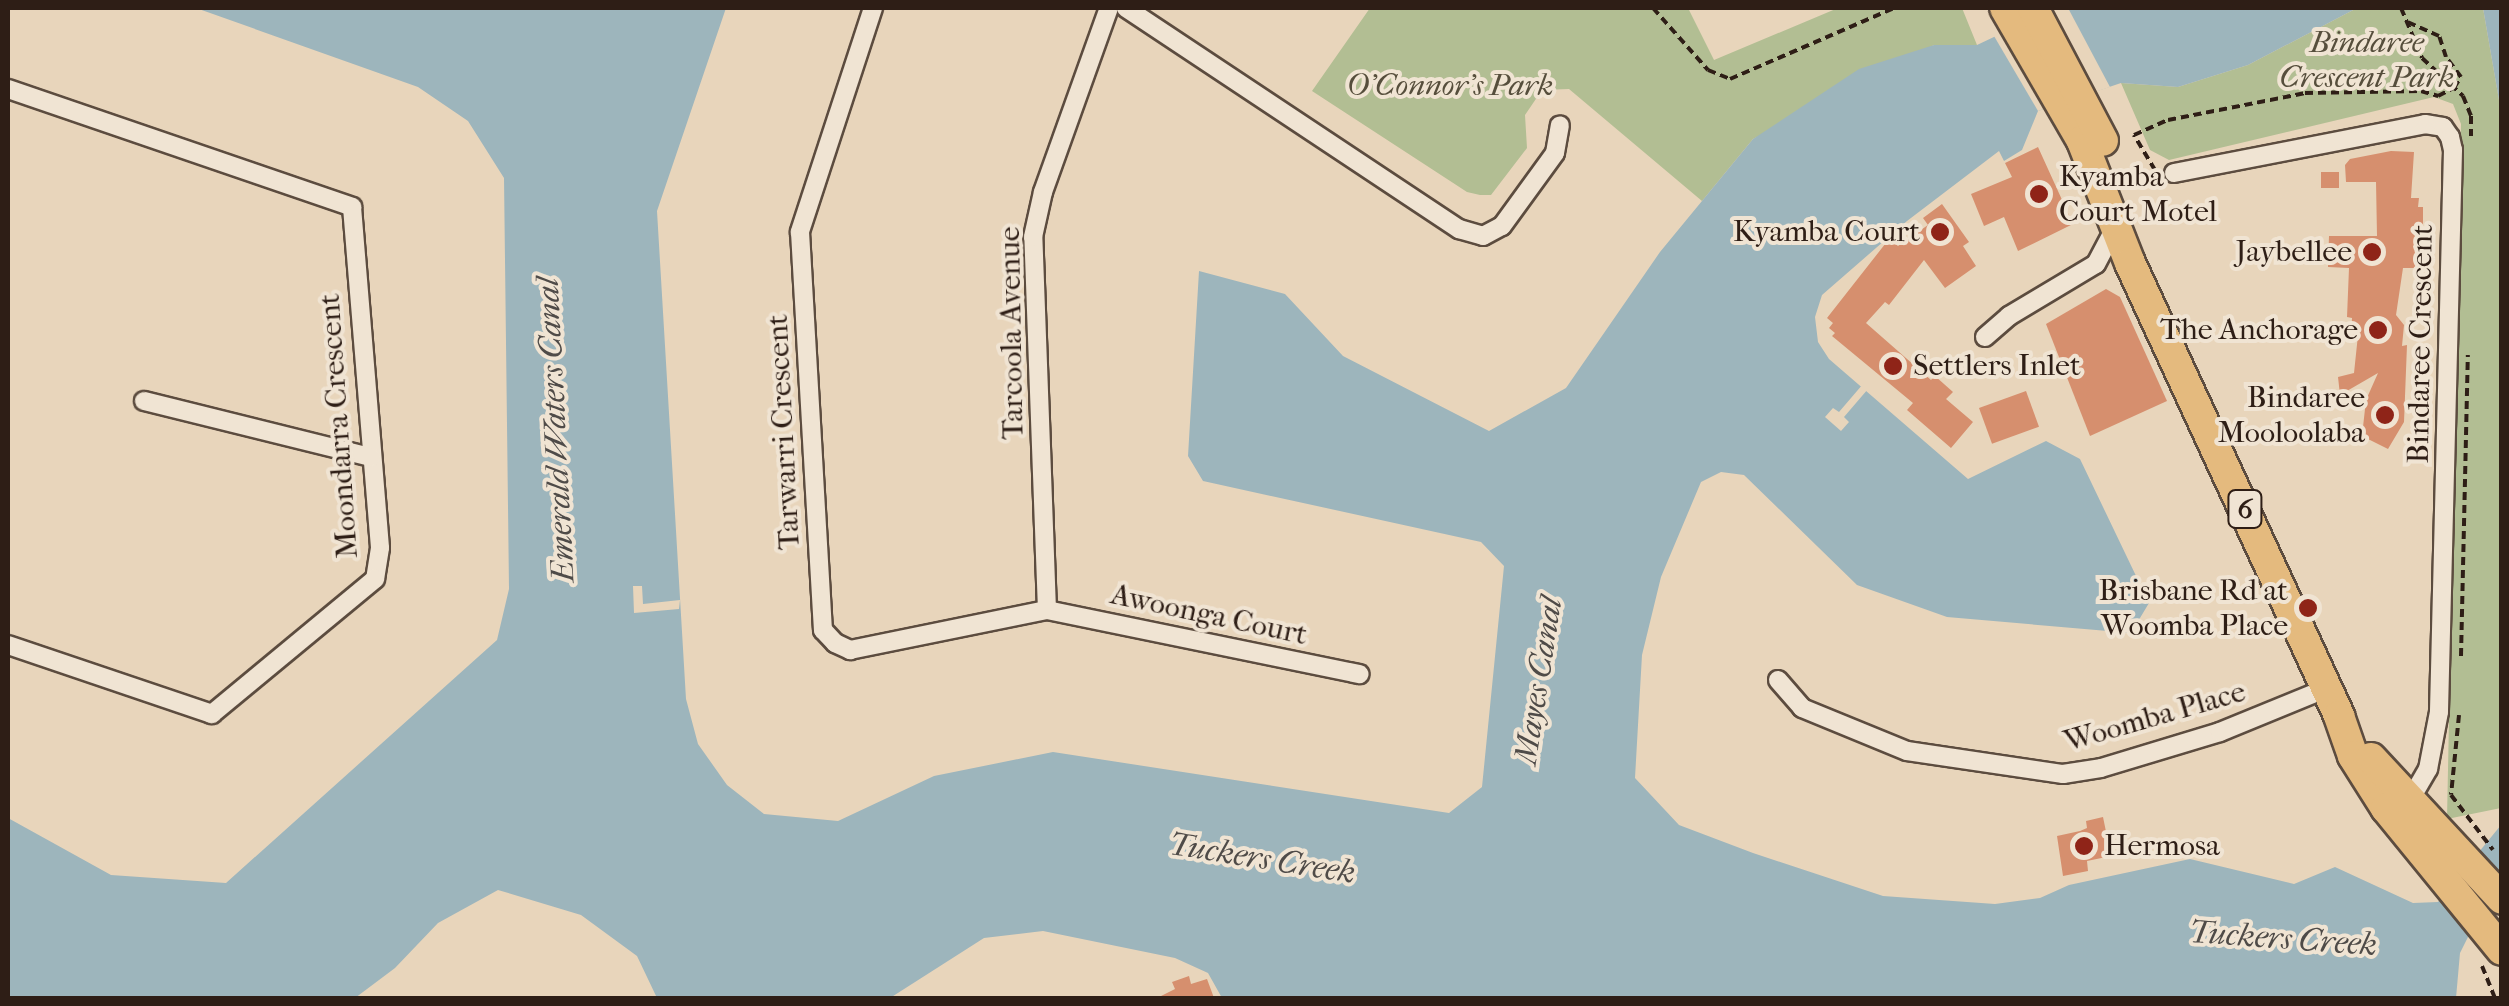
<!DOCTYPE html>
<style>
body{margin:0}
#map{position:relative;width:2509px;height:1006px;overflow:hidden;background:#e8d5bb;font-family:"IM FELL French Canon",serif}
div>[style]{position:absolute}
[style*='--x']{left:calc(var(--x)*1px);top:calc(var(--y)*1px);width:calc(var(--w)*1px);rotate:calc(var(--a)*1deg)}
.green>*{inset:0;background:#b2be93}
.water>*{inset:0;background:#9db5bc}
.pier>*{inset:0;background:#e8d5bb}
.building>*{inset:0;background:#d68f6e;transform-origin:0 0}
.path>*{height:4px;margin-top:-2px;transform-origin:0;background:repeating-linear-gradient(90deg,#2e1e16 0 8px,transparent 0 13px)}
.roads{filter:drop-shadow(2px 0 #5c4c3f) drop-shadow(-2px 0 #5c4c3f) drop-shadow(0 2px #5c4c3f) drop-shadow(0 -2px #5c4c3f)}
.minor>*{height:18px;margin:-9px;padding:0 9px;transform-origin:9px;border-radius:9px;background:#f0e4d3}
.primary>*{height:30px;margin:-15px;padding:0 15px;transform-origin:15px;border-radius:15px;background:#e4ba7e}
.dots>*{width:28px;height:28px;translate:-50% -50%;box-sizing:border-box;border:5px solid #f0e4d3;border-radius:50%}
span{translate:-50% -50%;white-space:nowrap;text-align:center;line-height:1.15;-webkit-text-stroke:8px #f0e4d3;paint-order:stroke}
.shield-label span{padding:2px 8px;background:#f0e4d3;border:2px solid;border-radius:8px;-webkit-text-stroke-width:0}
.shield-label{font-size:28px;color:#2e1e16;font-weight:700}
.park-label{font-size:30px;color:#564e3c;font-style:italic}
.poi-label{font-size:30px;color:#2e1e16}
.left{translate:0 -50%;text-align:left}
.right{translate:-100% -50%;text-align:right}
.street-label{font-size:30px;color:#2e1e16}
.water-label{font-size:32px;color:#4f4b48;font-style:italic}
.frame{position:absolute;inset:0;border:10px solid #2e1e16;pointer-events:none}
</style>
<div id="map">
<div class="green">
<i style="clip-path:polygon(1370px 8px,1688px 8px,1714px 60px,1838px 8px,1962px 8px,1977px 45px,1934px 45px,1753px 139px,1702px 201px,1569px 89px,1542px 90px,1525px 115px,1527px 148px,1491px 195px,1480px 195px,1467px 192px,1312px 91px)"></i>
<i style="clip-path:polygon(2357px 8px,2483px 8px,2500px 106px,2501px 808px,2447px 819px,2461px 124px,2453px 104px,2434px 97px,2169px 160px,2150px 150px,2121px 83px,2178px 87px,2248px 65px)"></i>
</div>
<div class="water">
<i style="clip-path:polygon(196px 8px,726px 8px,657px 211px,686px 699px,698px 744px,727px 785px,764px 814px,838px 821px,934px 776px,1053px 752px,1449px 813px,1482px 787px,1504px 566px,1481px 542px,1203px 481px,1188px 456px,1199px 271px,1285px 294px,1343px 356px,1489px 431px,1566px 388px,1660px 252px,1753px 139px,1859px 69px,1934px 45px,1977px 45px,2055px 8px,2357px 8px,2248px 65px,2178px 87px,2121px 83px,2038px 111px,2022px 150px,2004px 161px,1999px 151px,1907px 221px,1822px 295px,1815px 317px,1818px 342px,1829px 359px,1968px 479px,2046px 441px,2080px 459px,2149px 603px,2131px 633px,1947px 617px,1857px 585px,1744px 475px,1721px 472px,1701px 482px,1661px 577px,1642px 655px,1635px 778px,1679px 825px,1753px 853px,1883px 896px,1995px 904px,2040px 898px,2069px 885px,2190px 859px,2294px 884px,2335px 867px,2413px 903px,2438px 902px,2501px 825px,2501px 912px,2468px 937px,2460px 953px,2456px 998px,1222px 998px,1208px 973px,1175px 958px,1043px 931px,984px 938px,890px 998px,657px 998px,637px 956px,581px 915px,498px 890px,438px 923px,395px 968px,355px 998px,12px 998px,8px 996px,8px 818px,111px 875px,226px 883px,497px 640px,509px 589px,504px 178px,468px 121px,418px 87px)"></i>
<i style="clip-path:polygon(2483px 8px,2501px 8px,2501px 153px,2500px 106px)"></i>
</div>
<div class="pier">
<i style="clip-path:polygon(2055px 8px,2068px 8px,2110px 87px,2038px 111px,1994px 36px)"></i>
<i style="clip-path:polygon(1863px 384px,1868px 389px,1844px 417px,1849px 422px,1841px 431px,1825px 417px,1833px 408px,1839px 412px)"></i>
<i style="clip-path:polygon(633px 586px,642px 586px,643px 604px,680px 600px,679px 609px,634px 613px)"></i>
</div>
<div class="building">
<i style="clip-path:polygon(2038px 147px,2073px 224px,2018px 251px,2004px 217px,1984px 226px,1971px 194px,2012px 177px,2005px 163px)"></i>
<i style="clip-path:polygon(2391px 151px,2414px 152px,2411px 198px,2419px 198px,2418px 207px,2423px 207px,2423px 230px,2416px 230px,2416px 268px,2403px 268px,2396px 315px,2404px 325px,2402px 346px,2407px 345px,2404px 422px,2388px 449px,2362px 436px,2366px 400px,2378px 373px,2340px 395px,2338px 377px,2354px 373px,2358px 335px,2351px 335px,2352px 318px,2347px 317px,2349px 268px,2328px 267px,2329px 236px,2377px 236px,2376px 182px,2346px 182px,2345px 165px,2350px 159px)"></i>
<i style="left:2339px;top:172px;width:16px;height:18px;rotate:90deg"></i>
<i style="clip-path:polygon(1942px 204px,1969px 242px,1963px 246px,1976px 266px,1945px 288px,1924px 260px,1889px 305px,1885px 302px,1866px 323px,1931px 380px,1935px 376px,1953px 392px,1946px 399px,1973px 422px,1951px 448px,1907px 410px,1913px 403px,1832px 336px,1835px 333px,1829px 328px,1833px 323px,1827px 318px,1889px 239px,1898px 246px,1928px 225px,1923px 218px)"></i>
<i style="clip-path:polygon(2106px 289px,2120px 297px,2167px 401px,2090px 436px,2046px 324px)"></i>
<i style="left:2026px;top:391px;width:38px;height:50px;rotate:70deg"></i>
<i style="clip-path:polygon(2103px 817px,2111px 856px,2087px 861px,2088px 871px,2063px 876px,2057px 836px,2080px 831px,2087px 828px,2086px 821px)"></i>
<i style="clip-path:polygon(1189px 976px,1191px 984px,1207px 979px,1214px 998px,1157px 998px,1175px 989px,1172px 982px)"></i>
</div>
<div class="path">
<i style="--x:1653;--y:8;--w:83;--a:48.4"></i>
<i style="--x:1708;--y:70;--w:24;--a:22"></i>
<i style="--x:1730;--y:79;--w:179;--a:-23.4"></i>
<i style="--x:2401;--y:8;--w:54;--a:67.2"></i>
<i style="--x:2422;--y:58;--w:56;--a:42.8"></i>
<i style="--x:2463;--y:96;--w:22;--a:68"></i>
<i style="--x:2471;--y:116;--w:20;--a:90"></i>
<i style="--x:2155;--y:170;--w:41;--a:-121"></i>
<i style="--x:2134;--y:135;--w:37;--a:-24"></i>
<i style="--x:2168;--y:120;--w:140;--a:-11.1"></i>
<i style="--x:2305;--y:93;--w:116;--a:-1"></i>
<i style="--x:2421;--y:91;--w:18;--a:16"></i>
<i style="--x:2438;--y:96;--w:18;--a:-27"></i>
<i style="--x:2454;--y:88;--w:13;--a:-58"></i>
<i style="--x:2461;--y:77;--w:25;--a:-127"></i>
<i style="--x:2446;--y:57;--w:22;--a:-108"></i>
<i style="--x:2439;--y:36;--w:35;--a:-156"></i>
<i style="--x:2461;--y:656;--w:301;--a:-88.7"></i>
<i style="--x:2459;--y:715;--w:80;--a:95.7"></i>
<i style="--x:2451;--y:795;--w:69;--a:52.6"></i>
<i style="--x:2482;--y:966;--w:35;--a:68"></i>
</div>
<div class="roads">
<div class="minor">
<i style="--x:873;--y:8;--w:236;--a:108.1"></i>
<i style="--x:800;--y:232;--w:399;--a:86.7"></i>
<i style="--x:823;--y:630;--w:18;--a:47"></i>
<i style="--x:835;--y:643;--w:17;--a:25"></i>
<i style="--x:850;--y:650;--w:201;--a:-11.5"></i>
<i style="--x:1047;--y:610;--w:319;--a:11.6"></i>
<i style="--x:1126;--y:8;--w:400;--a:33.6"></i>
<i style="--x:1459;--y:229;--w:25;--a:16"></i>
<i style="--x:1483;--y:236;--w:21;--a:-28"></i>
<i style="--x:1502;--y:226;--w:90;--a:-54"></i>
<i style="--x:1555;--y:153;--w:28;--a:-80"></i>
<i style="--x:8;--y:89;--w:364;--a:18.9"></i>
<i style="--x:352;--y:207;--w:342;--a:85.3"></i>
<i style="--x:380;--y:548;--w:31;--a:99"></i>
<i style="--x:375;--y:579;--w:212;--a:140.4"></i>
<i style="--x:212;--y:714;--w:215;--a:-161.3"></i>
<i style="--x:2174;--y:173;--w:256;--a:-11"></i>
<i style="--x:2425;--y:124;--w:18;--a:9"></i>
<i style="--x:2443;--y:127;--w:12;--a:55"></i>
<i style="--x:2450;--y:137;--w:13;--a:77"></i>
<i style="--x:2453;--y:150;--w:562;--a:91.43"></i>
<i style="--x:2439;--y:712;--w:58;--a:100.9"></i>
<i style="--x:2428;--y:769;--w:44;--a:120.1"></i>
<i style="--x:1985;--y:337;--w:32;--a:-41"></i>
<i style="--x:2009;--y:316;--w:101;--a:-30.9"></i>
<i style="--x:2096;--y:264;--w:41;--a:-62.2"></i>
<i style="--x:144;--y:401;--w:234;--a:13.9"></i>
<i style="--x:1047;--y:610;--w:373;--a:-92.1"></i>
<i style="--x:1033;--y:237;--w:46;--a:-77.5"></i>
<i style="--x:1043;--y:192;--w:195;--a:-70.3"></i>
<i style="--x:1778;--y:680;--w:37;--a:49"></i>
<i style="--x:1802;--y:708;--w:113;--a:22.3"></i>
<i style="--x:1907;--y:751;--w:158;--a:8.4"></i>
<i style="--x:2063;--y:774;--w:38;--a:-9"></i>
<i style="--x:2101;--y:768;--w:124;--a:-16.8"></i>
<i style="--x:2220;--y:732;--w:113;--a:-22.3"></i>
</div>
<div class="primary">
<i style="--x:2005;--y:8;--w:154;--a:59.9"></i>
<i style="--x:2082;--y:141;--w:131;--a:68.5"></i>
<i style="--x:2130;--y:263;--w:499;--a:65.2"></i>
<i style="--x:2339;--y:716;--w:42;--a:70.7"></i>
<i style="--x:2353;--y:756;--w:62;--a:57.6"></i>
<i style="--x:2386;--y:808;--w:183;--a:50.8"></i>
<i style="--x:2033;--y:8;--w:150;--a:62.2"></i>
<i style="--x:2371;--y:758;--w:192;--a:47.1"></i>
</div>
</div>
<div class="dots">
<i style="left:2039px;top:194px;background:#8f2418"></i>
<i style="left:1940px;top:232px;background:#8f2418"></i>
<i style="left:2372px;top:252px;background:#8f2418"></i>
<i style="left:2378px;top:330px;background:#8f2418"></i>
<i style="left:1893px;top:366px;background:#8f2418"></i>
<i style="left:2385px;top:415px;background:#8f2418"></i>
<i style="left:2308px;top:608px;background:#8f2418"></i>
<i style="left:2084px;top:846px;background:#8f2418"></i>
</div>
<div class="shield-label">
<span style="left:2245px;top:509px">6</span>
</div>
<div class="park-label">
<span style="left:2367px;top:60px">Bindaree<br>Crescent Park</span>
<span style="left:1450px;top:86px">O'Connor's Park</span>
</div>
<div class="poi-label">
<span class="left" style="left:2059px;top:194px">Kyamba<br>Court Motel</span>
<span class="right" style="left:1920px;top:232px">Kyamba Court</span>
<span class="right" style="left:2352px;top:252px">Jaybellee</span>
<span class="right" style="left:2358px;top:330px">The Anchorage</span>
<span class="left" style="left:1913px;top:366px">Settlers Inlet</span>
<span class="right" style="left:2365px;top:415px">Bindaree<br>Mooloolaba</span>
<span class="right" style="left:2288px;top:608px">Brisbane Rd at<br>Woomba Place</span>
<span class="left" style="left:2104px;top:846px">Hermosa</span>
</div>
<div class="street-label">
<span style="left:1012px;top:333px;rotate:-91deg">Tarcoola Avenue</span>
<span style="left:2421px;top:344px;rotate:-89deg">Bindaree Crescent</span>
<span style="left:339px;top:426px;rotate:-94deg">Moondarra Crescent</span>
<span style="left:784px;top:432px;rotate:-93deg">Tarwarri Crescent</span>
<span style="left:1209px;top:615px;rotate:12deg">Awoonga Court</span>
<span style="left:2155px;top:717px;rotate:-16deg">Woomba Place</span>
</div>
<div class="water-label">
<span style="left:556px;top:430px;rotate:-93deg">Emerald Waters Canal</span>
<span style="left:1539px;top:681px;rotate:-81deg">Mayes Canal</span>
<span style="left:1262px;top:859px;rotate:9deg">Tuckers Creek</span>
<span style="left:2283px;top:939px;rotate:4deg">Tuckers Creek</span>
</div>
<div class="frame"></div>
</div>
